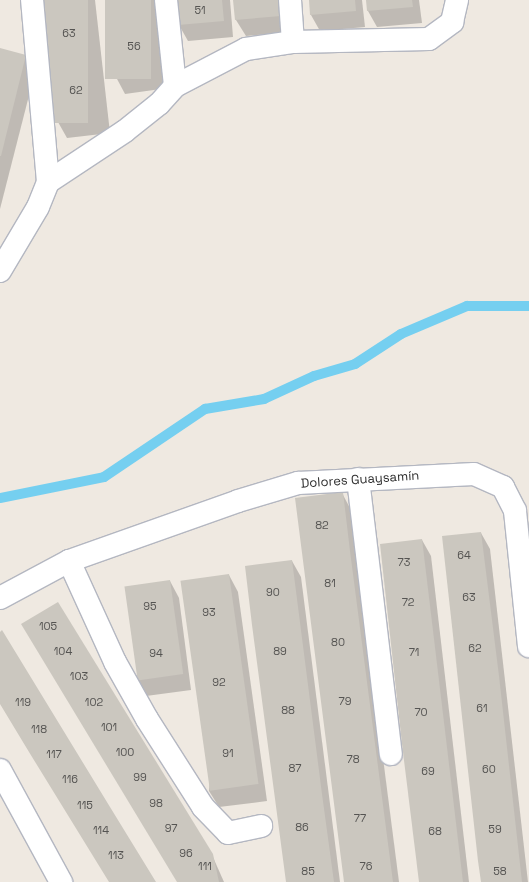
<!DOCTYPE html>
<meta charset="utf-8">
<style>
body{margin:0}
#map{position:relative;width:529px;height:882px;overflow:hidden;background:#efe9e1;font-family:"Space Grotesk",sans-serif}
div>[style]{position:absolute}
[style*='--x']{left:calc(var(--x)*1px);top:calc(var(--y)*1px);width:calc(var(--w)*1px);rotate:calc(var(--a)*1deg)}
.shadow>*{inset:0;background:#0003}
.stream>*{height:10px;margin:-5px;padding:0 5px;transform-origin:5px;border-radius:5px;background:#75cff0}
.building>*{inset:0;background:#cbc7bf;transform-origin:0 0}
.roads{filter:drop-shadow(1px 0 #b4b7c1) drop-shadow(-1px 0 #b4b7c1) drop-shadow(0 1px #b4b7c1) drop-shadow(0 -1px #b4b7c1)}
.minor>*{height:22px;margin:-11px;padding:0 11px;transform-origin:11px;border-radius:11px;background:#fff}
span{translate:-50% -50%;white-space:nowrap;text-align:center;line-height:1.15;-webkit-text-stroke:3.5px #fff;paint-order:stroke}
.number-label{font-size:11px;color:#555452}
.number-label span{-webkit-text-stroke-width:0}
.street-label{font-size:13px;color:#2e2e2e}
</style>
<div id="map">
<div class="shadow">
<i style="clip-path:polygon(43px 0,95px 0,110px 133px,67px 138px,58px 122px)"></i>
<i style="clip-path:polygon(107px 0,158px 0,168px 88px,125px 94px,116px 77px)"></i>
<i style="clip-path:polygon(176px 0,230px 0,233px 37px,188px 41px,179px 25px)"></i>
<i style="clip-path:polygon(234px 0,287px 0,290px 32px,246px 36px,236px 20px)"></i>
<i style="clip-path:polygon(310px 0,362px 0,365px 27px,320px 31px,311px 15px)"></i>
<i style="clip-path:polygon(367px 0,419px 0,422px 23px,377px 27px,368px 11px)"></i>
<i style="clip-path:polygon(0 50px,26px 56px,35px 72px,0 209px)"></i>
<i style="clip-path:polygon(342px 493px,351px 510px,399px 882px,345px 882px)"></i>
<i style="clip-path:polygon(481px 533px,490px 549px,528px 882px,482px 882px)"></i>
<i style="clip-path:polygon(422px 540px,431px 556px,469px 882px,420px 882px)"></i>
<i style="clip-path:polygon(292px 561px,301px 577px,340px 882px,287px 882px)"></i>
<i style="clip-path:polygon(229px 575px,238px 592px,267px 801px,219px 807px,209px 791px)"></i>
<i style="clip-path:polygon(170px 581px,179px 598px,191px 690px,146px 696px,137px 679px)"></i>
<i style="clip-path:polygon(212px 855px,224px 882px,178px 882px)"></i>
</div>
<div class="stream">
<i style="--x:0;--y:498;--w:106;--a:-11.4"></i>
<i style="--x:104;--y:477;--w:122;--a:-34"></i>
<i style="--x:205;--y:409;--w:60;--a:-9.6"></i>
<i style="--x:264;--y:399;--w:55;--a:-24.7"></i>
<i style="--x:314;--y:376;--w:43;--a:-16.3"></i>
<i style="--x:355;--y:364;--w:55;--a:-33.1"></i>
<i style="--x:401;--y:334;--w:72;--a:-23"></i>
<i style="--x:467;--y:306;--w:62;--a:0"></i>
</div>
<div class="building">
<i style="left:43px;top:0;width:45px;height:123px"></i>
<i style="left:105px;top:0;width:46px;height:79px"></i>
<i style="clip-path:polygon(175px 0,222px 0,224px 21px,178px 25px)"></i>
<i style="clip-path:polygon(233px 0,280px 0,281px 16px,235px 20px)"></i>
<i style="clip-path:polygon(309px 0,355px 0,356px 11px,310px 15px)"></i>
<i style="clip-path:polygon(366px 0,412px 0,413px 7px,367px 11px)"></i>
<i style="clip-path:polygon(0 48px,26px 55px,1px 156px,0 156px)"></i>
<i style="clip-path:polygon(343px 492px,350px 551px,393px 882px,344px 882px,325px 733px,295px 498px)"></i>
<i style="clip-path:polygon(481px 532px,499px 676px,522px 882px,481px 882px,478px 861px,442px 536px)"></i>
<i style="clip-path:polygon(422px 539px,446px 739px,463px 882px,419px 882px,402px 744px,380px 544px)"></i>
<i style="clip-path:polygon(292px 560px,322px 794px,334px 882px,286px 882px,252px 625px,245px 566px)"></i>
<i style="left:229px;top:574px;width:212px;height:49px;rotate:82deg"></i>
<i style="left:170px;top:580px;width:95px;height:46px;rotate:82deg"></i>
<i style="clip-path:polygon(58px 602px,213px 854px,219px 882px,177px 882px,21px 624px)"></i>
<i style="clip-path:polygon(2px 630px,110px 807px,156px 882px,109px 882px,29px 752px,0 704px,0 632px)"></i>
</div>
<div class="roads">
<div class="minor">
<i style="--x:166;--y:0;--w:86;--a:84"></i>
<i style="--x:290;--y:0;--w:42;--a:85.9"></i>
<i style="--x:48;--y:182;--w:92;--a:-33.5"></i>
<i style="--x:125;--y:131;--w:43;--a:-38.5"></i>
<i style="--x:159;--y:104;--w:24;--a:-48"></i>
<i style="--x:175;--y:86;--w:80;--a:-27.5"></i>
<i style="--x:246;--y:49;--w:48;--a:-8.5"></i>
<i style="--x:293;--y:42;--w:136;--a:-1.3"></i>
<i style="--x:429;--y:39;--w:29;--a:-36"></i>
<i style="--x:452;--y:22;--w:23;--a:-77"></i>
<i style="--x:0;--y:271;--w:74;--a:-59.3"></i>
<i style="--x:38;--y:207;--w:27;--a:-68"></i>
<i style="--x:48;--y:182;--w:183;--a:-95"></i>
<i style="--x:358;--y:479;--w:277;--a:83.2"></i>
<i style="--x:69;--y:561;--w:111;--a:65.5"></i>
<i style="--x:115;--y:662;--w:65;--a:60.7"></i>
<i style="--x:147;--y:719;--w:104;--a:57.5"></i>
<i style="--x:203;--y:807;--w:36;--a:46"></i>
<i style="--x:228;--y:833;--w:34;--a:-12"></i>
<i style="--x:0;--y:598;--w:78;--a:-28.2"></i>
<i style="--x:69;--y:561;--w:179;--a:-19.5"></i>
<i style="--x:238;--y:501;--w:63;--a:-16.7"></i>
<i style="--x:298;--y:483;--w:176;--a:-2.9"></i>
<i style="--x:474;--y:474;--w:32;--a:24"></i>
<i style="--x:503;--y:487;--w:27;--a:63"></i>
<i style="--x:515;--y:511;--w:136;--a:84.1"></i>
<i style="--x:0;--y:770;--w:128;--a:61.4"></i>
</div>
</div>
<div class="number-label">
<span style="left:200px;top:10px">51</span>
<span style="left:69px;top:33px">63</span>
<span style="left:134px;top:46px">56</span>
<span style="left:76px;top:90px">62</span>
<span style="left:322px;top:525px">82</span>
<span style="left:464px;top:555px">64</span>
<span style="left:404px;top:562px">73</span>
<span style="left:330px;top:583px">81</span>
<span style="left:273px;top:592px">90</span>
<span style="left:469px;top:597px">63</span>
<span style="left:408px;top:602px">72</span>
<span style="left:150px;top:606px">95</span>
<span style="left:209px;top:612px">93</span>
<span style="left:48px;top:626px">105</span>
<span style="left:338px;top:642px">80</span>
<span style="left:475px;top:648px">62</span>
<span style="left:63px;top:651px">104</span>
<span style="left:280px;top:651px">89</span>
<span style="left:414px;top:652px">71</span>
<span style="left:156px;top:653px">94</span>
<span style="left:79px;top:676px">103</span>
<span style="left:219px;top:682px">92</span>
<span style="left:345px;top:701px">79</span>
<span style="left:23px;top:702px">119</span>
<span style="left:94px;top:702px">102</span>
<span style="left:482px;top:708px">61</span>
<span style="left:288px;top:710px">88</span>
<span style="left:421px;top:712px">70</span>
<span style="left:109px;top:727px">101</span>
<span style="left:39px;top:729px">118</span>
<span style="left:125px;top:752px">100</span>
<span style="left:228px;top:753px">91</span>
<span style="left:54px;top:754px">117</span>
<span style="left:353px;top:759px">78</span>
<span style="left:295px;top:768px">87</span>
<span style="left:489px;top:769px">60</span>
<span style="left:428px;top:771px">69</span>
<span style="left:140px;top:777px">99</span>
<span style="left:70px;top:779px">116</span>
<span style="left:156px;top:803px">98</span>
<span style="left:85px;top:805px">115</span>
<span style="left:360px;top:818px">77</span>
<span style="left:302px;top:827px">86</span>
<span style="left:171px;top:828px">97</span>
<span style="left:495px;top:829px">59</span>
<span style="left:101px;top:830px">114</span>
<span style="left:435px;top:831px">68</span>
<span style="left:186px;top:853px">96</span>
<span style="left:116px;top:855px">113</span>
<span style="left:205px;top:866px">111</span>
<span style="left:366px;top:866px">76</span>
<span style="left:308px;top:871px">85</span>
<span style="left:500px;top:871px">58</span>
</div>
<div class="street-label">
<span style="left:360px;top:480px;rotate:-4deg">Dolores Guaysamín</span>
</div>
</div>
